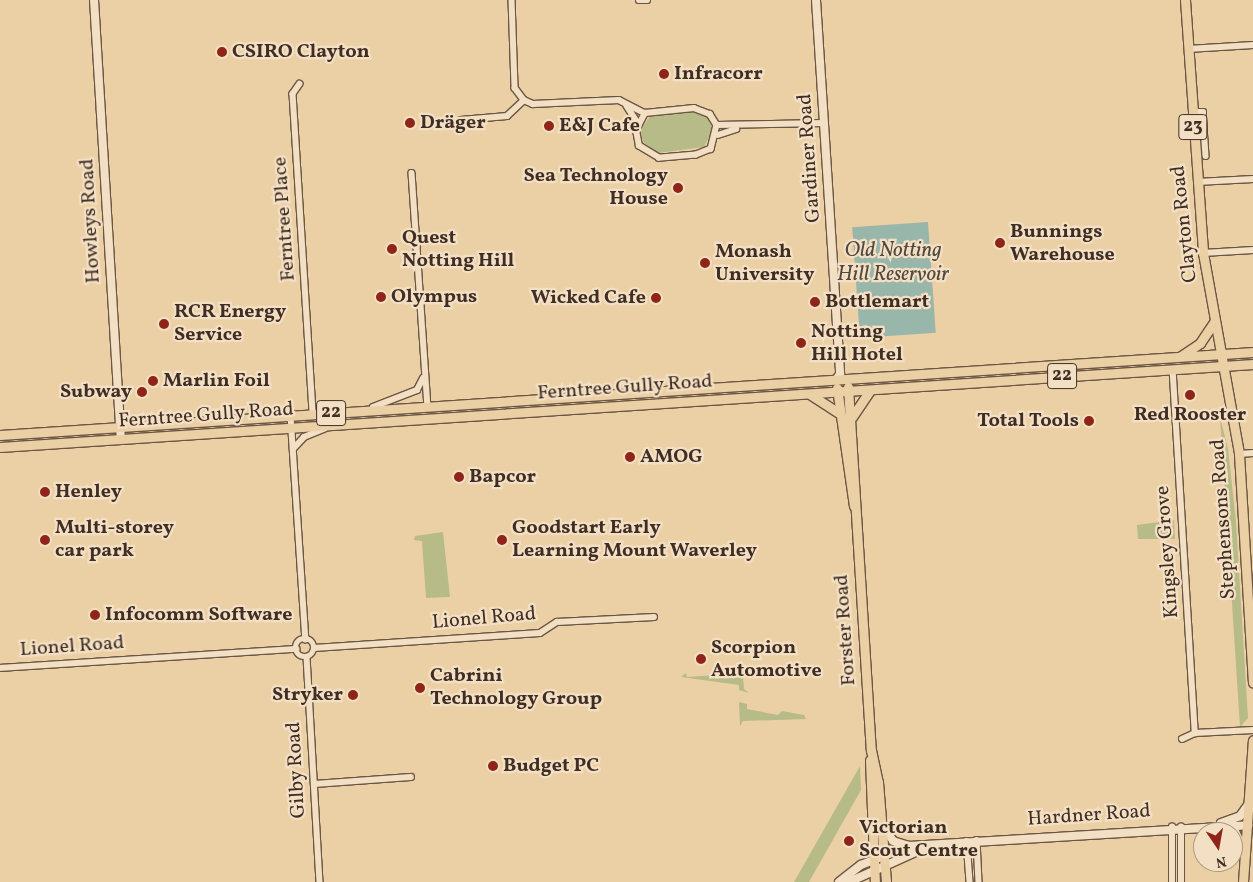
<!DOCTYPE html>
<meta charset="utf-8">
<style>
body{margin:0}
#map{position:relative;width:1253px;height:882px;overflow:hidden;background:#ecd0a5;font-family:Vollkorn,serif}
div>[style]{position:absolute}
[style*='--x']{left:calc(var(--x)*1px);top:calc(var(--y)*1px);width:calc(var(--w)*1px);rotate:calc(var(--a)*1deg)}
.green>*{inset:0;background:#b7bb87}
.water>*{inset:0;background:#99b6ab;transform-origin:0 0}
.roads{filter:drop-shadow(1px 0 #6b5644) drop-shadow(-1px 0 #6b5644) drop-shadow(0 1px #6b5644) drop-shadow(0 -1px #6b5644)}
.street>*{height:5.5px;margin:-2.75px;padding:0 2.75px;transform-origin:2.75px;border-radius:2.75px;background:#f3e0c4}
.street>.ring{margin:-2.75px;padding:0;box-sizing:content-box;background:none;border:5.5px solid #f3e0c4;border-radius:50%}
.secondary>*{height:8px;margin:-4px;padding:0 4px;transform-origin:4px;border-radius:4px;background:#f3e0c4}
.primary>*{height:9px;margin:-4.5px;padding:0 4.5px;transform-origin:4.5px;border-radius:4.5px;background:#ecd0a5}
.dots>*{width:14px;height:14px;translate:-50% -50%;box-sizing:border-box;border:2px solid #f3e0c4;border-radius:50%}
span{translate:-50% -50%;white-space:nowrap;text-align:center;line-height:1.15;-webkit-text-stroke:4.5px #f3e0c4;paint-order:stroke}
.shield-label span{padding:1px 4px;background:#f3e0c4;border:1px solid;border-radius:4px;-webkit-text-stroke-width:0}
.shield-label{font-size:19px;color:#402d24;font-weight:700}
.poi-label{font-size:20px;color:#402d24;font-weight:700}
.left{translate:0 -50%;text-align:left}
.right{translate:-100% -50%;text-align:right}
.street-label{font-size:20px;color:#402d24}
.water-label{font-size:21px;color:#52483f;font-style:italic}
.north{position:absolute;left:1193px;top:822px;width:50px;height:50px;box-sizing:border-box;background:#f3e0c4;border:1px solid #ab9884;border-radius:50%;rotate:168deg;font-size:14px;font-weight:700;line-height:20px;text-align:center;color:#402d24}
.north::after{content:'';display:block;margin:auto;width:18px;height:22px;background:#8f2418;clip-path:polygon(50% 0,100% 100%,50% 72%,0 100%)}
</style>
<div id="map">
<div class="green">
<i style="clip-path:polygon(695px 112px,707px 117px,713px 129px,704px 147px,658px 153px,643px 142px,640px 130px,651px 115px)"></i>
<i style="clip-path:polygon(1220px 417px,1228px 449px,1236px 522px,1248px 718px,1240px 727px)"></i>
<i style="clip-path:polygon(1174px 520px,1175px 539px,1138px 539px,1137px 525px)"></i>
<i style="clip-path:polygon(443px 532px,450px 597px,426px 598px,422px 541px,414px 540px,415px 536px)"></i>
<i style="clip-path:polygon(745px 669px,749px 676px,743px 677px,744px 689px,749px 693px,739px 690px,739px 685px,681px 677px,686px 673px,687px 677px,745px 673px)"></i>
<i style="clip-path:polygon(739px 702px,747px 704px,747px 709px,778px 715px,782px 711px,804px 715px,806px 719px,743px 721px,740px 726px)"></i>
<i style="clip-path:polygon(860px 766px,861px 790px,809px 882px,794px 882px)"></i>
</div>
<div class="water">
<i style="left:928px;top:222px;width:111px;height:76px;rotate:86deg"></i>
</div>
<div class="roads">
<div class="street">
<i style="--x:512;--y:0;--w:88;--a:88"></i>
<i style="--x:515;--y:88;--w:15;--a:53"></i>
<i style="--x:639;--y:0;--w:8;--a:0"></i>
<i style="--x:1188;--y:49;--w:65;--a:-3.5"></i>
<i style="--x:300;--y:84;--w:12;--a:125"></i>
<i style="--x:293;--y:94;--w:321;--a:86.4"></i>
<i style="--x:627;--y:106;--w:20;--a:57"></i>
<i style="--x:694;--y:108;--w:17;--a:21"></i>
<i style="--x:710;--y:114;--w:13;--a:58"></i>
<i style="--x:717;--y:125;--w:25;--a:104"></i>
<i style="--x:711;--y:149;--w:16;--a:158"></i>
<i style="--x:696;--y:155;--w:37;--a:175"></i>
<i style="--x:659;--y:158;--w:23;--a:-149"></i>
<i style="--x:639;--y:146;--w:16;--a:-101"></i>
<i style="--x:636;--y:130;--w:19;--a:-62"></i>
<i style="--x:645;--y:113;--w:49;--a:-5.8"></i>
<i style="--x:1192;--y:112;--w:11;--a:0"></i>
<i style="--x:1203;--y:112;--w:44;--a:86.1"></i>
<i style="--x:461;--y:120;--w:46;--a:-5"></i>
<i style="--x:507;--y:116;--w:23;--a:-43"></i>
<i style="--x:524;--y:100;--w:10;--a:24"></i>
<i style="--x:533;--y:104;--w:86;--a:-2.7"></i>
<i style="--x:619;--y:100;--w:29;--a:27"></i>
<i style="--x:717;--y:125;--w:107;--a:-1.1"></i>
<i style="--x:718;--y:135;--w:19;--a:-18"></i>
<i style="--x:412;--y:173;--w:234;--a:86.1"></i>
<i style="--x:1197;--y:182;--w:56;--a:-3.1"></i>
<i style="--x:1203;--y:253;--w:50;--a:-3.4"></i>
<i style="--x:1173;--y:369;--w:365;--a:86.5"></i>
<i style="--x:1195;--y:733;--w:58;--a:-3"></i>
<i style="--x:373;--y:407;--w:47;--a:-21.1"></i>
<i style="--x:417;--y:390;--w:13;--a:-63"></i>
<i style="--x:291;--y:416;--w:224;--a:86.2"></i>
<i style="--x:293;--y:449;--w:16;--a:-47"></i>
<i style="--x:304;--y:437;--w:22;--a:-22"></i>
<i style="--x:1239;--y:454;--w:14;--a:-4"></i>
<i class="ring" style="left:296px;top:639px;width:12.5px;height:12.5px"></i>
<i style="--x:314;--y:648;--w:226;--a:-3.8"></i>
<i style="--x:540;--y:633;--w:20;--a:-33"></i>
<i style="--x:557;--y:622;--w:97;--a:-3"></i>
<i style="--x:307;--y:657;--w:225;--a:86.7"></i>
<i style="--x:0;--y:668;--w:297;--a:-3.7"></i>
<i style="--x:1182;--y:739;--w:14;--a:-25"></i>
<i style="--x:314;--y:784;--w:97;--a:-4.1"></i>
<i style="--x:977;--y:840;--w:42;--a:87.3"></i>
<i style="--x:967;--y:841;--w:41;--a:85.8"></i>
<i style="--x:1172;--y:882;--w:55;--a:-90"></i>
<i style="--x:1181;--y:882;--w:55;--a:-90"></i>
</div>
<div class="secondary">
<i style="--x:94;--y:0;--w:440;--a:86.5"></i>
<i style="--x:816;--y:0;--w:375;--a:86.3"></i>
<i style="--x:840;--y:374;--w:7;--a:124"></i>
<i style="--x:1221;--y:823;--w:20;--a:-20"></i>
<i style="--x:1240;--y:816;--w:14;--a:-54"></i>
<i style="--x:882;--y:825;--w:19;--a:55"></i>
<i style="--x:893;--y:841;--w:17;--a:17"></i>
<i style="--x:1232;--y:825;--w:29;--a:65"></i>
<i style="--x:839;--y:882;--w:28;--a:-38"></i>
<i style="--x:861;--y:865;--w:52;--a:-21.6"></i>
<i style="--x:909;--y:846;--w:340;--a:-3.5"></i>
<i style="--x:849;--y:882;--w:85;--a:-24.2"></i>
</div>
<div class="primary">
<i style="--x:1185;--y:0;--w:254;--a:85.9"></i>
<i style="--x:1203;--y:253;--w:204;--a:79.8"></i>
<i style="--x:1239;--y:454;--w:229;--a:86.5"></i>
<i style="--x:1181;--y:356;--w:23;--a:-34"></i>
<i style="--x:1200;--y:343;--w:27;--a:-56"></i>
<i style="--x:848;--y:387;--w:364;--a:86.4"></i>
<i style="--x:871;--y:750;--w:33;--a:78"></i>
<i style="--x:878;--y:782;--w:100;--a:85.4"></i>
<i style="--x:837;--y:388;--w:119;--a:81.8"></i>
<i style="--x:811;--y:395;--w:35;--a:33"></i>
<i style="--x:852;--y:417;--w:32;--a:-56"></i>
<i style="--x:0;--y:435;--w:1256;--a:-3.79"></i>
<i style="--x:0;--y:447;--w:1256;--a:-3.79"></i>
<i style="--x:870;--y:760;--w:122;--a:87.7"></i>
<i style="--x:1243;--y:882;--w:142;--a:-86"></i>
</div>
</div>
<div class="dots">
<i style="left:222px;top:52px;background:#8f2418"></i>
<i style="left:664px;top:74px;background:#8f2418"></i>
<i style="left:410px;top:123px;background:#8f2418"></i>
<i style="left:549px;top:126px;background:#8f2418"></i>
<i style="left:678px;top:188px;background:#8f2418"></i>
<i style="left:1000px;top:243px;background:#8f2418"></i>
<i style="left:392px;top:249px;background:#8f2418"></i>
<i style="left:705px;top:263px;background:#8f2418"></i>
<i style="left:381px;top:297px;background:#8f2418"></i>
<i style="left:656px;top:298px;background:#8f2418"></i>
<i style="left:815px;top:302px;background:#8f2418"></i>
<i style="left:164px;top:324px;background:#8f2418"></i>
<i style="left:801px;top:343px;background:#8f2418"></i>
<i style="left:153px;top:381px;background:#8f2418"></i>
<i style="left:142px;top:392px;background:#8f2418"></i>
<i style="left:1190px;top:395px;background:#8f2418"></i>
<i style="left:1089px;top:421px;background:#8f2418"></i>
<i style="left:630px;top:457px;background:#8f2418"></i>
<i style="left:459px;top:477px;background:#8f2418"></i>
<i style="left:45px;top:492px;background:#8f2418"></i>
<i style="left:45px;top:540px;background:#8f2418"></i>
<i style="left:502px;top:540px;background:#8f2418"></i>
<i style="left:95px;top:615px;background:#8f2418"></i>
<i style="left:701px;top:659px;background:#8f2418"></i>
<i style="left:420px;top:688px;background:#8f2418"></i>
<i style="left:353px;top:695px;background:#8f2418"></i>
<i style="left:493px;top:766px;background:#8f2418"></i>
<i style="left:849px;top:841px;background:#8f2418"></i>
</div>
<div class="shield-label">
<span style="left:1193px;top:127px">23</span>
<span style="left:1062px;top:376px">22</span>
<span style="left:331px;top:413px">22</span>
</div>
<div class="poi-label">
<span class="left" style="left:232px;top:52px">CSIRO Clayton</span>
<span class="left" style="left:674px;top:74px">Infracorr</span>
<span class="left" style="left:420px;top:123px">Dräger</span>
<span class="left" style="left:559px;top:126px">E&amp;J Cafe</span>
<span class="right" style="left:668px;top:188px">Sea Technology<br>House</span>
<span class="left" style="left:1010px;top:244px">Bunnings<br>Warehouse</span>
<span class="left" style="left:402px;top:250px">Quest<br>Notting Hill</span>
<span class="left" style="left:715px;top:264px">Monash<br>University</span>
<span class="left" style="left:391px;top:297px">Olympus</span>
<span class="right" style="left:646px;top:298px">Wicked Cafe</span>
<span class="left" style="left:825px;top:302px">Bottlemart</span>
<span class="left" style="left:174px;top:324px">RCR Energy<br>Service</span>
<span class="left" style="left:811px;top:344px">Notting<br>Hill Hotel</span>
<span class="left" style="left:163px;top:381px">Marlin Foil</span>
<span class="right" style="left:132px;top:392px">Subway</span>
<span style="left:1190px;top:415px">Red Rooster</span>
<span class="right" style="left:1079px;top:421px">Total Tools</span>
<span class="left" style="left:640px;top:457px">AMOG</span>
<span class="left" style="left:469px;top:477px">Bapcor</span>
<span class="left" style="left:55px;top:492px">Henley</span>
<span class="left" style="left:55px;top:540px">Multi-storey<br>car park</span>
<span class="left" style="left:512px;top:540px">Goodstart Early<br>Learning Mount Waverley</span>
<span class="left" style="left:105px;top:615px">Infocomm Software</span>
<span class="left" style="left:711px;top:660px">Scorpion<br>Automotive</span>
<span class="left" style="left:430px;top:688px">Cabrini<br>Technology Group</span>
<span class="right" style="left:343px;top:695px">Stryker</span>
<span class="left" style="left:503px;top:766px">Budget PC</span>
<span class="left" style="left:859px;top:840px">Victorian<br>Scout Centre</span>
</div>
<div class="street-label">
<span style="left:810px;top:158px;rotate:-94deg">Gardiner Road</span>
<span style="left:285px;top:219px;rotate:-94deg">Ferntree Place</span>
<span style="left:91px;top:221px;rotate:-93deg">Howleys Road</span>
<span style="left:1185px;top:224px;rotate:-96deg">Clayton Road</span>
<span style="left:625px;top:388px;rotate:-4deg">Ferntree Gully Road</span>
<span style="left:206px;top:416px;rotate:-4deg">Ferntree Gully Road</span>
<span style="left:1224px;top:519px;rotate:-94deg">Stephensons Road</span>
<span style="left:1168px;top:552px;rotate:-94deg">Kingsley Grove</span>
<span style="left:484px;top:619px;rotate:-5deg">Lionel Road</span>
<span style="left:846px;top:630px;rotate:-94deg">Forster Road</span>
<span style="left:72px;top:647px;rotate:-4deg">Lionel Road</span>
<span style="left:297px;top:770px;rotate:-93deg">Gilby Road</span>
<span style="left:1089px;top:816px;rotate:-4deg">Hardner Road</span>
</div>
<div class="water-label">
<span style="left:893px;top:263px">Old Notting<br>Hill Reservoir</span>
</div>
<div class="north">N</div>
</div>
